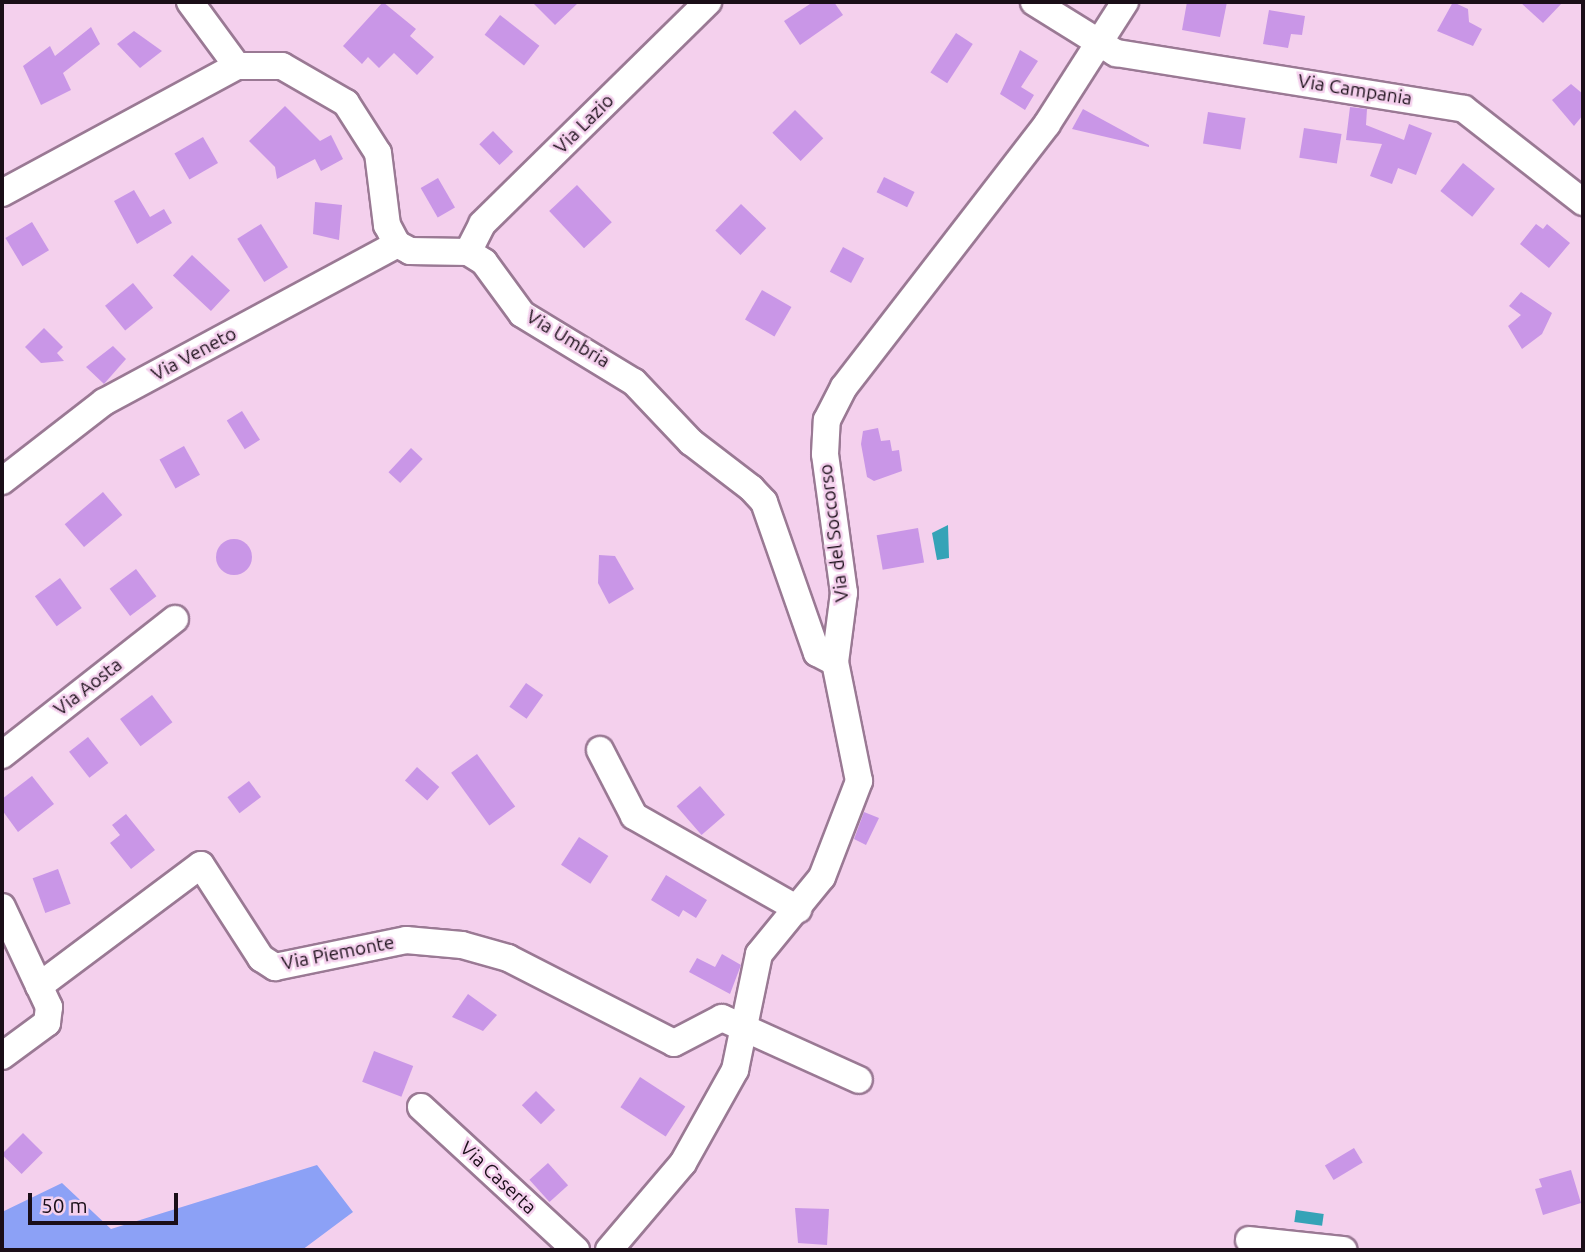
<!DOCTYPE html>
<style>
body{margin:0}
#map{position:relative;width:1585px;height:1252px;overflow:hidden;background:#f4d0ed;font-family:Ubuntu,sans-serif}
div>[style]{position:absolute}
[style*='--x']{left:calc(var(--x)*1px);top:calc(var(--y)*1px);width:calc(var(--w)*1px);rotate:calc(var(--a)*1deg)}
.forest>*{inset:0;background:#8ca1f6}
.water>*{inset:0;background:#35a3b7;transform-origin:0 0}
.building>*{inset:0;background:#c996e7;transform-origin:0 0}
.round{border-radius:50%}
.roads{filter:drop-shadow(2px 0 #9a7994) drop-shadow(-2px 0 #9a7994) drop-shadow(0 2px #9a7994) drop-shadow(0 -2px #9a7994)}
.minor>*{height:26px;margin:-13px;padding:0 13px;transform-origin:13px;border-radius:13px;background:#fff}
span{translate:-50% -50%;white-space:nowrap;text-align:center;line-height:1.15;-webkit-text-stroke:5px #f4d0ed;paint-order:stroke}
.street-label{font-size:19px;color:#1a0e18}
.frame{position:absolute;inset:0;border:4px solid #1a0e18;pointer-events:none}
.scale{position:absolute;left:28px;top:1193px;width:150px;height:32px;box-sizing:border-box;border:4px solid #1a0e18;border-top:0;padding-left:9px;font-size:21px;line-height:24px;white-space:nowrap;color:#1a0e18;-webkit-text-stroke:5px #f4d0ed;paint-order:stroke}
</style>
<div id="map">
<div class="forest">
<i style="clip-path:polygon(317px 1165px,353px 1212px,302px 1250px,2px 1250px,2px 1212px,62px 1183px,111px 1229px)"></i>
</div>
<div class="water">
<i style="clip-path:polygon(948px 525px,949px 558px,937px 560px,932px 533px)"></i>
<i style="left:1296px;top:1210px;width:28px;height:12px;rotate:8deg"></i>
</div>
<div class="building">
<i style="clip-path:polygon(383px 2px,416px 29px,410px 36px,434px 57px,417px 75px,394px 53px,379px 68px,368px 57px,362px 64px,343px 46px)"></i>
<i style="clip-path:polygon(532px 2px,579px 2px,555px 25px)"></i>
<i style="clip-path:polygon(813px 2px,834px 2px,843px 15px,800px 45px,784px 21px)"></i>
<i style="clip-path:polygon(1187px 2px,1227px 2px,1220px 37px,1182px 30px)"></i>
<i style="clip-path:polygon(1453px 2px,1468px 9px,1469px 22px,1482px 29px,1473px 46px,1437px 31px)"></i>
<i style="clip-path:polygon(1520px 2px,1563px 2px,1543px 23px)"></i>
<i style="clip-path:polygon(1269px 10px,1305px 16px,1302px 35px,1291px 34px,1288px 48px,1263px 44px)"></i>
<i style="left:500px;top:15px;width:50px;height:25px;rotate:38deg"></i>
<i style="clip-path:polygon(91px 27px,100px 44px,63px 73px,71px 90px,41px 105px,23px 66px,50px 46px,55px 56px)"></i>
<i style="clip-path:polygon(134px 31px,162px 51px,140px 68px,117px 44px)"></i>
<i style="left:956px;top:33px;width:20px;height:47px;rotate:33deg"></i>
<i style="clip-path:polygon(1020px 50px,1038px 61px,1021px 87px,1034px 95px,1025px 110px,1000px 94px)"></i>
<i style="clip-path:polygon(1571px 84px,1583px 94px,1583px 115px,1574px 126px,1552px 100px)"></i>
<i style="clip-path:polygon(285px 106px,320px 141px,331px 135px,343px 159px,321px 171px,315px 159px,277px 179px,275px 167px,249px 141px)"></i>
<i style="clip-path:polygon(1350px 107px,1367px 109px,1366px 125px,1404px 140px,1409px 124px,1432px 133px,1416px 175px,1398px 168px,1392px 184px,1370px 176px,1382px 144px,1346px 140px)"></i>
<i style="clip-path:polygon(1083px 109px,1149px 145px,1149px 147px,1072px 129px)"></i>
<i style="left:795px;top:110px;width:40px;height:32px;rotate:45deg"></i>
<i style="left:1208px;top:112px;width:38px;height:32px;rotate:9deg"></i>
<i style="left:1304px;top:128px;width:38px;height:30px;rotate:9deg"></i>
<i style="left:493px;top:131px;width:29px;height:19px;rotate:46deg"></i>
<i style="left:203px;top:137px;width:30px;height:33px;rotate:60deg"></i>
<i style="left:1463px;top:163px;width:41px;height:36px;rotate:39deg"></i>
<i style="left:884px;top:177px;width:34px;height:17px;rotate:26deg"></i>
<i style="left:438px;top:178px;width:34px;height:20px;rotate:60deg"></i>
<i style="left:577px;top:185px;width:51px;height:38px;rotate:47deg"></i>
<i style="clip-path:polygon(134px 190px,150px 217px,164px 209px,172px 223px,137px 244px,114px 201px)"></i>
<i style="clip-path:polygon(315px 202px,342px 205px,339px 240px,313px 234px)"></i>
<i style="left:741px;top:204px;width:35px;height:37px;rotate:44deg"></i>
<i style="left:32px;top:222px;width:33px;height:31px;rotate:59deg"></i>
<i style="left:261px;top:224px;width:51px;height:28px;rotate:58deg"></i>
<i style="clip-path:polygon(1536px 224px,1543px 229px,1547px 224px,1570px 243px,1549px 268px,1520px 244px)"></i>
<i style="left:843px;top:247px;width:24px;height:28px;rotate:28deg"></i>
<i style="left:192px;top:255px;width:52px;height:28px;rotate:43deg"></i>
<i style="left:133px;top:283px;width:32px;height:36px;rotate:51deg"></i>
<i style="left:762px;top:290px;width:34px;height:34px;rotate:30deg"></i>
<i style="clip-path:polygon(1521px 292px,1552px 313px,1542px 334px,1522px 349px,1508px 326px,1521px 315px,1509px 306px)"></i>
<i style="clip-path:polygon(44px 328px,63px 347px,57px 353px,64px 361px,41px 363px,25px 347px)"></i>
<i style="clip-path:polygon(113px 346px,126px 359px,104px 384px,86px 367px)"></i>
<i style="left:242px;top:411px;width:34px;height:18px;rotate:58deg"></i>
<i style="clip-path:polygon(878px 428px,881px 441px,890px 440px,892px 451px,899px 450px,902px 471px,874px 481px,867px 477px,861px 444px,863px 431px)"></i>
<i style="left:184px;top:446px;width:33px;height:28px;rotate:61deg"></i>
<i style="left:411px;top:448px;width:16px;height:33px;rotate:43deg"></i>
<i style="left:103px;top:492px;width:30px;height:50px;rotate:50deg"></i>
<i style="left:918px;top:528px;width:35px;height:42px;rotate:80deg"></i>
<i class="round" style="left:216px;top:539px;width:36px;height:36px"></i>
<i style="clip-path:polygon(599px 555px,615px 556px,634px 589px,609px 604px,598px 583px)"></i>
<i style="left:136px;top:569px;width:34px;height:33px;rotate:53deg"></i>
<i style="left:60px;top:578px;width:37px;height:31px;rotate:54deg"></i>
<i style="left:526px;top:683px;width:21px;height:29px;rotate:35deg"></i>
<i style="left:152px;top:695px;width:34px;height:40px;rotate:53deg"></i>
<i style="left:88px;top:737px;width:33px;height:24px;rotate:52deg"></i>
<i style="left:477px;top:754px;width:65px;height:32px;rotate:54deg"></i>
<i style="left:417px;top:767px;width:30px;height:18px;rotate:42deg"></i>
<i style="clip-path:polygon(32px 776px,54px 804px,18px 832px,2px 810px,2px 799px)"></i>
<i style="left:249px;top:781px;width:20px;height:27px;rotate:53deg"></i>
<i style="left:700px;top:786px;width:38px;height:31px;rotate:49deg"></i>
<i style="clip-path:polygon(864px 812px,879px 818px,866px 845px,854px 839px)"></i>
<i style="clip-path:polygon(126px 814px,155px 850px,131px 869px,110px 843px,120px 835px,112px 825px)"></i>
<i style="left:579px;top:837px;width:35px;height:33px;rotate:33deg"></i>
<i style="left:58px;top:869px;width:37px;height:27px;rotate:70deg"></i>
<i style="clip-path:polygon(666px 875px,707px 900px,696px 918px,683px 910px,679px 917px,651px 900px)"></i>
<i style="clip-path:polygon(722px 954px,741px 965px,730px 994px,689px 972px,697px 958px,715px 967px)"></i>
<i style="clip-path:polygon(468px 994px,497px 1015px,483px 1031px,452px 1017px)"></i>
<i style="left:374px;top:1051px;width:42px;height:33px;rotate:21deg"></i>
<i style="left:640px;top:1077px;width:54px;height:36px;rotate:33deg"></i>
<i style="left:536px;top:1091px;width:27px;height:20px;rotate:45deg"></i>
<i style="left:23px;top:1133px;width:28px;height:30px;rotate:45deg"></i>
<i style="left:1354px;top:1148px;width:17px;height:34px;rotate:59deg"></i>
<i style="left:548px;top:1163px;width:30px;height:25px;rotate:48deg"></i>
<i style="clip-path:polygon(1571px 1170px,1581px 1203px,1543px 1215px,1535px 1189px,1542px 1187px,1539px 1179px)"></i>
<i style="clip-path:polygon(795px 1208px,829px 1209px,827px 1245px,798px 1243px)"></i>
</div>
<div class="roads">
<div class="minor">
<i style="--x:190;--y:2;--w:79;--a:53.7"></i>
<i style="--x:237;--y:66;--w:45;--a:0"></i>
<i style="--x:282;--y:66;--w:74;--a:30"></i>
<i style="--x:346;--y:103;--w:59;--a:57.4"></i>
<i style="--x:378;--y:153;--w:73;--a:82.9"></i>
<i style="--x:387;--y:225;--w:21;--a:62"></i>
<i style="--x:397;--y:244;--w:15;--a:28"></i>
<i style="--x:410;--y:251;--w:58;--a:1"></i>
<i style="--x:468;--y:252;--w:19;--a:32"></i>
<i style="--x:484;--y:262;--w:64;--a:53.8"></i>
<i style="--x:522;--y:314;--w:131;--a:31.3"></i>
<i style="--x:634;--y:382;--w:83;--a:46.5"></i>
<i style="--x:691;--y:442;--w:76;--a:37.5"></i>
<i style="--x:751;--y:488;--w:19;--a:47"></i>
<i style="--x:764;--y:502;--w:160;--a:70.7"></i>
<i style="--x:817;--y:653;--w:20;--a:27"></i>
<i style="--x:1034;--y:2;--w:97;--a:31.9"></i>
<i style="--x:1116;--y:53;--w:352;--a:9.1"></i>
<i style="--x:1464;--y:109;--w:151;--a:38"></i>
<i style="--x:2;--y:193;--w:267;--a:-28.4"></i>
<i style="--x:468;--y:252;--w:31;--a:-63"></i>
<i style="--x:482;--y:224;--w:317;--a:-44.5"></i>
<i style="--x:2;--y:481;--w:129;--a:-37.8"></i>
<i style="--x:104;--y:402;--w:333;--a:-28.3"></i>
<i style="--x:600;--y:750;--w:74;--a:62.7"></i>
<i style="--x:634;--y:816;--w:189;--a:29.6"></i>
<i style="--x:2;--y:755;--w:220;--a:-38.2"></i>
<i style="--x:2;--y:907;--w:87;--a:64.9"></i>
<i style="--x:39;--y:986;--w:202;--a:-36.8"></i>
<i style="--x:201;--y:865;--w:111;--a:57.2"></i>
<i style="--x:261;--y:958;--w:17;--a:33"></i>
<i style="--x:275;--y:967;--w:134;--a:-11.6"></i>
<i style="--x:406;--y:940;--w:56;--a:5.1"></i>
<i style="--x:462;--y:945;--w:48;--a:15.8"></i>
<i style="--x:508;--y:958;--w:186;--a:27.1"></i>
<i style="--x:674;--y:1043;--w:54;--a:-27.5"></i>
<i style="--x:722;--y:1018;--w:150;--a:24.3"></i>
<i style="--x:2;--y:1056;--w:56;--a:-36.3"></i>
<i style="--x:47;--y:1023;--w:16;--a:-83"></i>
<i style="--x:49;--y:1007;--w:23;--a:-115"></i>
<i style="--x:421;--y:1107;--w:211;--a:42.7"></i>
<i style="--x:1249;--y:1240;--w:95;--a:6.1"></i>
<i style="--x:609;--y:1250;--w:114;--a:-49.6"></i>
<i style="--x:683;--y:1163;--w:107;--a:-60.8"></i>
<i style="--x:735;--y:1070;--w:118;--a:-78.3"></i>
<i style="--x:759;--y:954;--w:99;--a:-50.7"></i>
<i style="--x:822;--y:877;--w:103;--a:-68.9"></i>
<i style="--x:859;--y:781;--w:121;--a:-101.4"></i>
<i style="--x:835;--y:662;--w:70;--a:-82.6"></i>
<i style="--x:844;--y:593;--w:140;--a:-97.8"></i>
<i style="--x:825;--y:454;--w:34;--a:-87"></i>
<i style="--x:827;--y:420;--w:37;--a:-63"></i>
<i style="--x:844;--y:387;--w:332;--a:-52.3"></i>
<i style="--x:1047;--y:124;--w:145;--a:-57.4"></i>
</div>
</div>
<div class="street-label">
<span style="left:1355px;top:90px;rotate:9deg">Via Campania</span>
<span style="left:584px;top:124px;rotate:-45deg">Via Lazio</span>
<span style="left:568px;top:339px;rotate:31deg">Via Umbria</span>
<span style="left:194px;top:354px;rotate:-28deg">Via Veneto</span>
<span style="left:834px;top:533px;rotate:-97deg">Via del Soccorso</span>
<span style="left:88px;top:687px;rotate:-38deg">Via Aosta</span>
<span style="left:338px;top:953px;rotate:-11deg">Via Piemonte</span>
<span style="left:498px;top:1178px;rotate:43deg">Via Caserta</span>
</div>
<div class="frame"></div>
<div class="scale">50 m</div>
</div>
